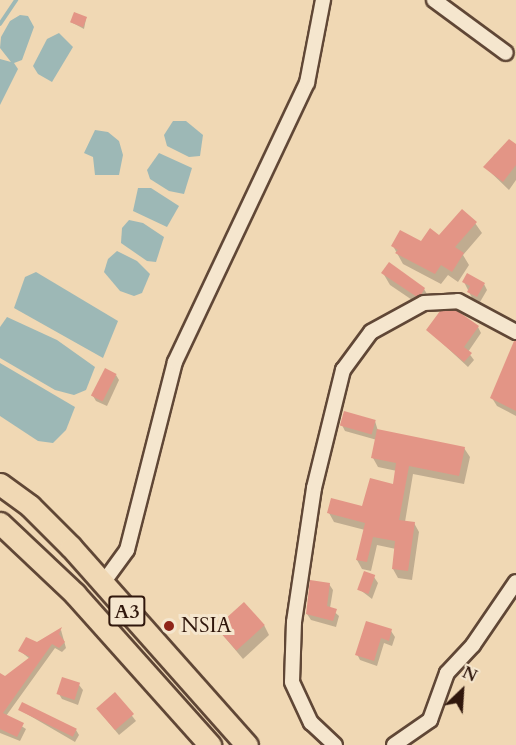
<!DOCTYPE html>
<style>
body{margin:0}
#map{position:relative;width:516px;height:745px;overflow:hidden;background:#f0d8b4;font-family:Cardo,serif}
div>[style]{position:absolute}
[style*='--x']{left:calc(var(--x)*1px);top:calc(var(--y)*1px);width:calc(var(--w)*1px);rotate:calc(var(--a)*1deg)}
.water>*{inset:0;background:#9db8b6}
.shadow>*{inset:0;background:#0003}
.stream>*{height:4px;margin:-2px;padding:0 2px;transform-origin:2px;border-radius:2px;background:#9db8b6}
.building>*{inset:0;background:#e39586;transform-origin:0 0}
.roads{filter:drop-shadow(2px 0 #604736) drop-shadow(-2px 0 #604736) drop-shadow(0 2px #604736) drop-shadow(0 -2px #604736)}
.street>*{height:14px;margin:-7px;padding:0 7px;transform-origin:7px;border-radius:7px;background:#f5e6ce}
.primary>*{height:21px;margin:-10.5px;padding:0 10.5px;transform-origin:10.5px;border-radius:10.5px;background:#f0d8b4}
.dots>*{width:16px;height:16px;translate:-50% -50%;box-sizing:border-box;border:3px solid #f5e6ce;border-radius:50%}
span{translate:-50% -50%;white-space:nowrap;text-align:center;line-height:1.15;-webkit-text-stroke:6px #f5e6ce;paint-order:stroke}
.shield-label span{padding:2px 4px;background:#f5e6ce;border:2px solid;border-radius:4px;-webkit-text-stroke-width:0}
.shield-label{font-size:20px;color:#30170c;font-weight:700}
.poi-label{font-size:21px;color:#30170c}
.left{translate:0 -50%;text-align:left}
.north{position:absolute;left:432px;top:661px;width:60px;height:60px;-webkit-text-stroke:4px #f5e6ce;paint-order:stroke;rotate:25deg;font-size:16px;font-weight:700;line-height:24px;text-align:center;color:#30170c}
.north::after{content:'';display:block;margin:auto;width:21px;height:27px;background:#30170c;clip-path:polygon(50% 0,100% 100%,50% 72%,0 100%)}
</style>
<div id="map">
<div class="water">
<i style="clip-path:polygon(20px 15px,28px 16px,34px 27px,22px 60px,14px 63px,18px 69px,0 105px,0 59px,11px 62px,0 48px,1px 37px,10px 21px)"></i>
<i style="clip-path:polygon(59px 33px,73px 47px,52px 82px,38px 74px,33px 66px,47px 39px)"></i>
<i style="clip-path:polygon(173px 121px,186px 121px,203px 135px,200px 156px,189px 157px,167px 146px,164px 135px)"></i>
<i style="clip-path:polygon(95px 130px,108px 132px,119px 141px,123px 155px,119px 175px,95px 175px,93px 157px,84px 153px)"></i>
<i style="clip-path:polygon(159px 153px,192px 168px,184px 194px,169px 191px,150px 179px,147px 170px)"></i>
<i style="clip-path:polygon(138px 188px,151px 188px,179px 206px,167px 227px,133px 211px)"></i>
<i style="clip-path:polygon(129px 220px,143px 223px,164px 237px,156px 262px,147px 261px,121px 243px,122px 228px)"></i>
<i style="clip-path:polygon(117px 251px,137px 261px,150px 274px,142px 293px,134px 296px,120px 291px,104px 272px,108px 259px)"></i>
<i style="clip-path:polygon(36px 272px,118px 321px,103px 358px,14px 308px,25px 277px)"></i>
<i style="clip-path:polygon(7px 317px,57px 340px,95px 367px,86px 390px,74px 395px,55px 390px,0 358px,0 327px)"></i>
<i style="clip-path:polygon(0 363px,75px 407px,66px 430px,53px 443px,38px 441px,0 416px)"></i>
</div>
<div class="shadow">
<i style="clip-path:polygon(86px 19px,84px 29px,71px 22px)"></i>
<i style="clip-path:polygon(516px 145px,516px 180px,509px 190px,485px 167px,495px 154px,498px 156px)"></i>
<i style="clip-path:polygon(475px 223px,482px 233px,463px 255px,469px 265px,458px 282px,448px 275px,441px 284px,403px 264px,393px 246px,422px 243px)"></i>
<i style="clip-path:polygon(383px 273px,424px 289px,431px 301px,424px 308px,390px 285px)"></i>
<i style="clip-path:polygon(464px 282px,484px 284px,487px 290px,480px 302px,472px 298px)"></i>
<i style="clip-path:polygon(478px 327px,481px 333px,468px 352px,474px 360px,468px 367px,428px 330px)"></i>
<i style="clip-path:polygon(516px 351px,516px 416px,497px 406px,492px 398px)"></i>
<i style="clip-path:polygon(116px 375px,119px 380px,107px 406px,96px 401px,93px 396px)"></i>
<i style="clip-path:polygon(375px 421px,378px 431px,464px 448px,470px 457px,464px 484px,413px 474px,405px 522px,414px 523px,419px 532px,412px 580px,398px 578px,393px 569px,396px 549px,377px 545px,371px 571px,362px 569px,357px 560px,365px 530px,334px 522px,329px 513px,363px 508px,394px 486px,397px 471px,378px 467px,373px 458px,377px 440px,345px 431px,342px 425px)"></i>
<i style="clip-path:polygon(374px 577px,378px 583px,372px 599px,359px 589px)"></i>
<i style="clip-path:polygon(329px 584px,333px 590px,330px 608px,339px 616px,336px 627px,311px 620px,307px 614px)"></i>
<i style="clip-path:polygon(264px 625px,269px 635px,243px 659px,217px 628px)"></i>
<i style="clip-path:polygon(61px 630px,66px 648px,62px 652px,55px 648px,6px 716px,26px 729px,20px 741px,0 733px,0 674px,6px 678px,30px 659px,20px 651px)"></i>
<i style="clip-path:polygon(391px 631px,395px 637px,392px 646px,384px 643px,377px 666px,360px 660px,357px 654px)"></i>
<i style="clip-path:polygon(79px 685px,83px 690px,78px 705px,62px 699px,59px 694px)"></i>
<i style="clip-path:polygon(115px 694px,136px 721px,119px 735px,100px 712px)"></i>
<i style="clip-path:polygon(20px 710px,76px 730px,79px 735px,75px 742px)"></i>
</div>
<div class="stream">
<i style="--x:0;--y:24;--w:29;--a:-56"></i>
</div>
<div class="building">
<i style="left:74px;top:12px;width:14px;height:11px;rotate:21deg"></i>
<i style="clip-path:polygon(509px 139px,516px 144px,516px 165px,503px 182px,483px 167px)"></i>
<i style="clip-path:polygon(462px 209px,477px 222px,455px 247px,464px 253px,452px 272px,441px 265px,435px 274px,395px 253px,398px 250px,391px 246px,400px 230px,421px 241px,430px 228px,439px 235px)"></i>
<i style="clip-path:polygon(389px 262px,425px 288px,421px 295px,417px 297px,381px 273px)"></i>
<i style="clip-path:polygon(467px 273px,485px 283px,477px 297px,467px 292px,470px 286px,462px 282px)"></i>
<i style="clip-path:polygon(456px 310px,479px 326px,464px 347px,472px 353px,464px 362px,426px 330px,440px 311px)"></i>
<i style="clip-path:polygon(514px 341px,516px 341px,516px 411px,490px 398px)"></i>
<i style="left:105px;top:368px;width:13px;height:31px;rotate:27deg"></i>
<i style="left:344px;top:411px;width:33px;height:15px;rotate:16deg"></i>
<i style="clip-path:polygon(377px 429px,465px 447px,459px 476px,409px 466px,399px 520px,415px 522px,408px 571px,392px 569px,395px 541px,373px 537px,367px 562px,356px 560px,365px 523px,327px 513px,331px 498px,362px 506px,370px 478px,393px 484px,396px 463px,371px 458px)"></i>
<i style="left:364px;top:571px;width:12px;height:20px;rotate:20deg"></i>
<i style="clip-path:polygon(310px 580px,330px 583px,327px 606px,337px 609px,333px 621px,306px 614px)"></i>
<i style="left:244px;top:602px;width:31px;height:38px;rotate:48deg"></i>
<i style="clip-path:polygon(366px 621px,392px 629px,389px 641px,381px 638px,374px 661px,355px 655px)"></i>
<i style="clip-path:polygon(62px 627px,59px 634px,65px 642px,59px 648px,52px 644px,3px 713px,24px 723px,17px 737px,0 729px,0 673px,5px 676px,30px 657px,18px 651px,26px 637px,37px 642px)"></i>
<i style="left:62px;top:677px;width:19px;height:18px;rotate:18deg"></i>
<i style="left:115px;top:692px;width:29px;height:25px;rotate:49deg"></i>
<i style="left:22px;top:702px;width:61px;height:9px;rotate:26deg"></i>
</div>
<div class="roads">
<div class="street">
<i style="--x:434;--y:0;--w:89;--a:36.4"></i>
<i style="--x:103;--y:583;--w:41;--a:-54"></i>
<i style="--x:127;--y:550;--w:194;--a:-75.7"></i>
<i style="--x:175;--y:362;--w:309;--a:-64.7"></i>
<i style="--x:307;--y:83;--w:85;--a:-79.1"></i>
<i style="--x:335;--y:745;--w:33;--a:-137"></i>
<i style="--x:311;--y:723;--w:45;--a:-114.9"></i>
<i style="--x:292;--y:682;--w:60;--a:-88.1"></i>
<i style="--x:294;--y:622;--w:135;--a:-81.5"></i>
<i style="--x:314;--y:488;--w:122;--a:-76.2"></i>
<i style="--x:343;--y:370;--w:47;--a:-53.6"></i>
<i style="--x:371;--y:332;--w:60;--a:-28.7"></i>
<i style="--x:424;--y:303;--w:34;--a:-3"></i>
<i style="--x:458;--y:301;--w:66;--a:28.1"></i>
<i style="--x:394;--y:745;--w:44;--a:-34.8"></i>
<i style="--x:430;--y:720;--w:50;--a:-70.1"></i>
<i style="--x:447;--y:673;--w:38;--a:-47"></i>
<i style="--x:473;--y:645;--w:76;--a:-55.7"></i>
</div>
<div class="primary">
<i style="--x:0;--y:484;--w:37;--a:36"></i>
<i style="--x:30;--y:506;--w:58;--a:45"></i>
<i style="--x:71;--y:547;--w:265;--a:48.4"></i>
<i style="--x:0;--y:523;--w:103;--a:43.4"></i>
<i style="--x:75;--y:594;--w:203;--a:48.2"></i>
</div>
</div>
<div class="dots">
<i style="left:169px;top:626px;background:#8f2418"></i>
</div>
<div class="shield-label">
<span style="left:127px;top:611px">A3</span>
</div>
<div class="poi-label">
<span class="left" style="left:181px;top:626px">NSIA</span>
</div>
<div class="north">N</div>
</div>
